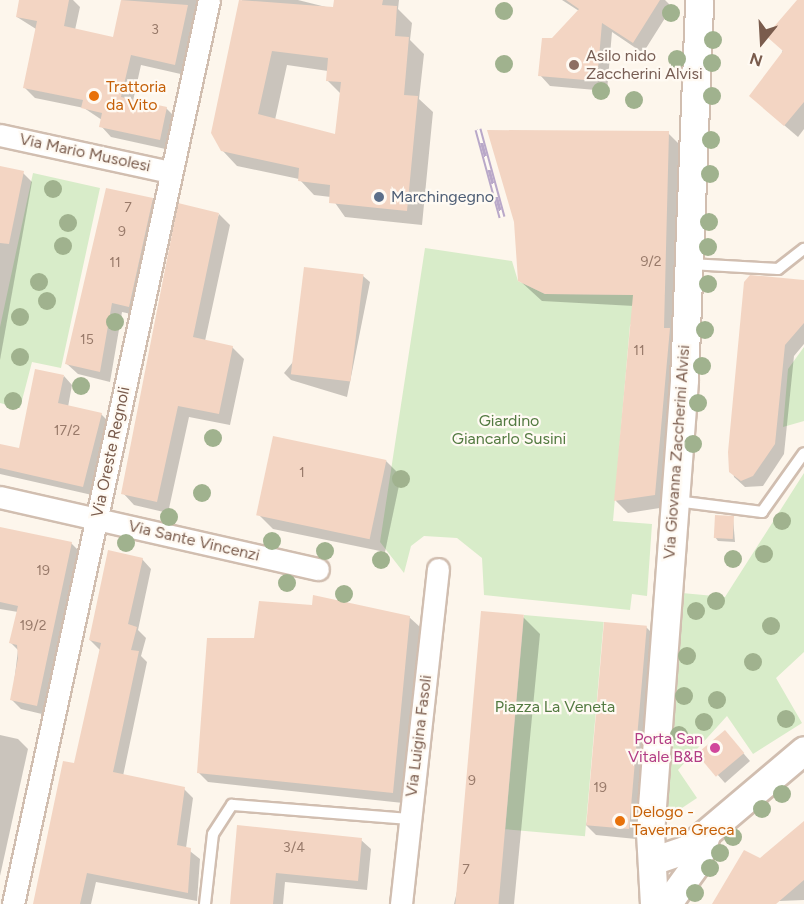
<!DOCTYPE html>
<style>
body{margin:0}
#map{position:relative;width:804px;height:904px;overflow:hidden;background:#fdf6ec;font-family:Figtree,sans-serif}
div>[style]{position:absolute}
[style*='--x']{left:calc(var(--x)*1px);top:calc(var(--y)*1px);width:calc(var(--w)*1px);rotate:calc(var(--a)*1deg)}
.green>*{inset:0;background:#d8ecc9;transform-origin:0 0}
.shadow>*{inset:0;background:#0003}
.building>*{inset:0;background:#f3d5c3;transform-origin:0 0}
.roads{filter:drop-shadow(2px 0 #d1beb0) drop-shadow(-2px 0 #d1beb0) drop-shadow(0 2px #d1beb0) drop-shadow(0 -2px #d1beb0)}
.service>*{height:10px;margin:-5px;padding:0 5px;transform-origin:5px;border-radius:5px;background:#fff}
.minor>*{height:21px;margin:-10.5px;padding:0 10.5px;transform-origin:10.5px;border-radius:10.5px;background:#fff}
.tertiary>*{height:27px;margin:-13.5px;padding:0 13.5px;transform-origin:13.5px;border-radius:13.5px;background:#fff}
.rail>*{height:7px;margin-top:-3.5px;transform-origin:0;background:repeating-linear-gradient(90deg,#fffaf3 0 14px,#b9a8c9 0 28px);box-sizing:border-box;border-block:2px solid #b9a8c9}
.trees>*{width:18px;height:18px;margin:-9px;border-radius:50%;background:#a0b28e}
.dots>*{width:16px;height:16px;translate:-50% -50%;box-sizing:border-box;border:3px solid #fffaf3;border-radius:50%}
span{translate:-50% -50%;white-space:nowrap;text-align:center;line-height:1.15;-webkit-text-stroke:4.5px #fffaf3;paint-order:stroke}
.number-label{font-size:14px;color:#987a6a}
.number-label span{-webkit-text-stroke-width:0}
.education-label{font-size:16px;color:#785e54}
.left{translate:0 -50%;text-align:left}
.food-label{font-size:16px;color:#c56008}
.street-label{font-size:16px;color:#7a5c4d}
.service-label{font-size:16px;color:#4e5e75}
.park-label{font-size:16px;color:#537a41}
.hotel-label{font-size:16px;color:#b23c85}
.right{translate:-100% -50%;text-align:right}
.north{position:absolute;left:732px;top:12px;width:60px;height:60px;-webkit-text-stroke:4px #fffaf3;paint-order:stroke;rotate:198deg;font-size:16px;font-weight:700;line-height:24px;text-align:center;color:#7a5c4d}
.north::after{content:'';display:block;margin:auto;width:21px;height:27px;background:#7a5c4d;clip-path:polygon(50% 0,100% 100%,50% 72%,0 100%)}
</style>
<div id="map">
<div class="green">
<i style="clip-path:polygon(33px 173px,100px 188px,61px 368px,32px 362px,20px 408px,0 403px,0 327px)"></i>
<i style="clip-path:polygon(425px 248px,512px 261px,518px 281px,545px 294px,665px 295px,630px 325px,613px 521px,652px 524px,647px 596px,632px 594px,630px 610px,484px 595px,482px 558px,457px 538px,424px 536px,411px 546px,404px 573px,380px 542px)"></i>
<i style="clip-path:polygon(804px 347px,804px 421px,783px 427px,788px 369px)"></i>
<i style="clip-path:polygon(804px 473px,804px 652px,776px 678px,802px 723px,753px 754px,727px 716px,678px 770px,697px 798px,667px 818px,682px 593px,725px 597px)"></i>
<i style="left:524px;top:615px;width:80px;height:215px;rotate:5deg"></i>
</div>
<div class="shadow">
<i style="clip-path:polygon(20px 0,73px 0,80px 7px,75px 30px,114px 39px,122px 0,202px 0,185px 75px,141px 65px,133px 101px,166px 108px,177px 119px,170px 150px,111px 137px,101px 126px,102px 120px,84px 108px,35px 98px,24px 87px,36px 29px,17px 17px)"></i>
<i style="clip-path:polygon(evenodd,242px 0,298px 0,334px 9px,335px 0,399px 0,398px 9px,412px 23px,410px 40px,424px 54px,419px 99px,433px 112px,422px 225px,345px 217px,331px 197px,314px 195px,299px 179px,237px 166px,222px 150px,212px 133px,242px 0,287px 65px,328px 71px,327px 80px,341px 94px,337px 136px,275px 120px,287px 65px)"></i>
<i style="clip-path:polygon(562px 0,665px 0,672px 7px,643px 53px,612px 32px,607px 91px,550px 86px,540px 75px,553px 40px,579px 11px)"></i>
<i style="clip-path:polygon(799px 0,804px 0,804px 129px,798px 137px,764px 108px)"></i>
<i style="clip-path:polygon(668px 133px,680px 145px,666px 507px,628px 513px,616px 501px,634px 306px,542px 301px,519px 280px,515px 222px)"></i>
<i style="clip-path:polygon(0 168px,23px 173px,32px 182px,0 360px)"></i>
<i style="clip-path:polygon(152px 199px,163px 210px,140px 316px,122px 312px,110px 382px,78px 374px,67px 364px)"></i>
<i style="clip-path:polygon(219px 214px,230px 225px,205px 341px,232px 347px,244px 359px,230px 425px,189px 417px,168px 513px,134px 505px,123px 493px)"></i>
<i style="clip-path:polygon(363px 276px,370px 282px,347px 397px,291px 380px,284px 373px)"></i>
<i style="clip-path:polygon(804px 281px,804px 344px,794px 356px,784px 454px,763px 486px,745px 487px,734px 477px,729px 451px)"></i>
<i style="clip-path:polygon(64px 376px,72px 385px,68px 407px,101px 414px,110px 423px,92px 495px,0 474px,0 445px,20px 449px)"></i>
<i style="clip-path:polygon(386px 461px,401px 476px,385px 552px,273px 529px,259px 515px)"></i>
<i style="clip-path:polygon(733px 518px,735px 542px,718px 541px,715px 537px)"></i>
<i style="clip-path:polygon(0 528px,71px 543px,80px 552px,46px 715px,21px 709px,12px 700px,18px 650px,11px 643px,18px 612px,0 609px)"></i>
<i style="clip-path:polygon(142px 559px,151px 569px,138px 630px,146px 638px,141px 656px,147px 662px,123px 776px,184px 789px,193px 798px,186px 848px,200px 859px,197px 901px,96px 882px,91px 904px,34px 904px,75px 765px,100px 650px,90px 640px)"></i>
<i style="clip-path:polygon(409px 617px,420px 627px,403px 803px,208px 782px,198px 772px,256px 640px)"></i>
<i style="clip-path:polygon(523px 617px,540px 634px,514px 904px,454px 904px)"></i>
<i style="clip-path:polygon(646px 627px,656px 637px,636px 839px,596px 835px,586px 825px)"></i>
<i style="clip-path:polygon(0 735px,18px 739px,28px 749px,0 876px)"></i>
<i style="clip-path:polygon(732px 740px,750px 761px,725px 783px,699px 754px)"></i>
<i style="clip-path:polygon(804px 823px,804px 900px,714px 904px,744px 852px,760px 860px)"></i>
<i style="clip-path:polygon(238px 827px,361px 840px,371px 849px,367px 890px,285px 882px,283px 904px,232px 904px)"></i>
</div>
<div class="building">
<i style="clip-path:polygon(19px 0,69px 0,64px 26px,113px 37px,121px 0,188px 5px,175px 65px,131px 55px,121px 97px,167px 107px,160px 140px,99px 127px,102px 113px,81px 108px,83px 100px,23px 88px,37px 21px,16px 17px)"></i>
<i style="clip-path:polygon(evenodd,239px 0,333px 7px,334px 0,383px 0,382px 5px,397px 6px,395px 36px,409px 37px,404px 95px,418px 96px,407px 211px,329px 203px,330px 185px,298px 181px,299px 168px,221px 151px,211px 133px,239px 0,272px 51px,328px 58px,326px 81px,341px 82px,335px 134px,258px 114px,272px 51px)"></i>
<i style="clip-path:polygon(566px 0,660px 0,633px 43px,602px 23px,597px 81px,538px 76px,542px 38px,552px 38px,579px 9px)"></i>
<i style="clip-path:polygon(797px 0,804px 0,804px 102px,784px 126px,749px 96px,783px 51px,766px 36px)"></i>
<i style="clip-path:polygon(487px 130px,669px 131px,664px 328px,670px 328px,655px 495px,614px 501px,633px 295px,545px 294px,518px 281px,514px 222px)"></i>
<i style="clip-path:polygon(0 166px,24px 171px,9px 244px,0 243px)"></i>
<i style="clip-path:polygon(106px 188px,153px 198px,129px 307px,112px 303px,100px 372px,65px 364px)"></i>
<i style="clip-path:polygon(178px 203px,219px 213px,193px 337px,233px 346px,219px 414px,178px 406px,157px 502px,121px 494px)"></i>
<i style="left:304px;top:267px;width:60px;height:108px;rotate:7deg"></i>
<i style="clip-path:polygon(750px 275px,804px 280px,804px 323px,785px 345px,775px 444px,753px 476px,741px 481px,729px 472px,728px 452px,744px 282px)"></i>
<i style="clip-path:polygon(35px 369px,64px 375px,58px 403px,102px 413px,83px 487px,0 468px,0 444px,19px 448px)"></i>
<i style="left:273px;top:436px;width:116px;height:81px;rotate:12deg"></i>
<i style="left:715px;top:515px;width:19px;height:23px;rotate:3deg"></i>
<i style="clip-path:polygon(0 527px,72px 542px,37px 706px,10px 700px,18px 658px,17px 645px,9px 643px,18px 606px,0 602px)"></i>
<i style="clip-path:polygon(108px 550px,143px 558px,128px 624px,137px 627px,131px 650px,139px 651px,113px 772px,185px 787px,177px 845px,191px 848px,188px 893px,87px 873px,80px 904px,33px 904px,63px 761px,74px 763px,101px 643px,89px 640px)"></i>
<i style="clip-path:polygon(313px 595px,410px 616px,393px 793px,197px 773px,207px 638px,254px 638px,259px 601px,312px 605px)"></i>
<i style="left:481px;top:611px;width:43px;height:294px;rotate:5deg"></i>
<i style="left:604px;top:622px;width:43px;height:204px;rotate:5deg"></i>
<i style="left:725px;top:730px;width:30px;height:37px;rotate:50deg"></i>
<i style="clip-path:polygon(804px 821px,804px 880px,776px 904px,712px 904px,744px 850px,760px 858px)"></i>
<i style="clip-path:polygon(237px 825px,362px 838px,358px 881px,276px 873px,273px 904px,230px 904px)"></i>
</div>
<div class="roads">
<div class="service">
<i style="--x:690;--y:264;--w:88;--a:3.3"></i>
<i style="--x:778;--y:269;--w:33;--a:-38"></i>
<i style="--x:676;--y:501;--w:87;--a:7.3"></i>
<i style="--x:762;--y:512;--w:72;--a:-54.6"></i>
<i style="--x:205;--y:904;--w:70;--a:-83.5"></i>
<i style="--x:213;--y:834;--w:35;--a:-57"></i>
<i style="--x:232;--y:805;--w:179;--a:4.5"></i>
</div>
<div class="minor">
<i style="--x:0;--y:135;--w:174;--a:12.3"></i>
<i style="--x:0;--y:497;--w:326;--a:12.8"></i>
<i style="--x:13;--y:904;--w:925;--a:-77.77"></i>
<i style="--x:401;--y:904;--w:337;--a:-83.7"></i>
</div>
<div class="tertiary">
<i style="--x:652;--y:861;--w:37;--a:-19"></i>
<i style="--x:687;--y:849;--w:153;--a:-40.2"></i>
<i style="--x:654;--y:904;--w:71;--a:-93.2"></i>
<i style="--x:650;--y:833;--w:455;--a:-85.7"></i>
<i style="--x:684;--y:379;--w:379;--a:-87.7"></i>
<i style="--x:667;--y:904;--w:49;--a:-54.1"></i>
<i style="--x:696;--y:864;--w:31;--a:-71"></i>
</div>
</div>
<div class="rail">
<i style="--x:478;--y:129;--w:91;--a:74.7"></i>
</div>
<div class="trees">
<i style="left:504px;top:11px"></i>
<i style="left:671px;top:13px"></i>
<i style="left:713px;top:40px"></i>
<i style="left:677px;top:59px"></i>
<i style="left:712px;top:63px"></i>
<i style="left:504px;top:64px"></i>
<i style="left:601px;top:91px"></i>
<i style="left:712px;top:96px"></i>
<i style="left:634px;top:100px"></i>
<i style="left:711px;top:140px"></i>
<i style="left:710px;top:174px"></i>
<i style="left:53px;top:189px"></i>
<i style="left:709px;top:222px"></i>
<i style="left:68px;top:223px"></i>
<i style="left:63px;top:246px"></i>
<i style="left:708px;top:247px"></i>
<i style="left:39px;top:282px"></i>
<i style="left:708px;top:284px"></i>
<i style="left:47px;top:301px"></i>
<i style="left:20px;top:317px"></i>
<i style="left:115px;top:322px"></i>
<i style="left:705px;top:330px"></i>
<i style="left:20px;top:357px"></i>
<i style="left:702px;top:366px"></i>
<i style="left:81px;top:386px"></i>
<i style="left:13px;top:401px"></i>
<i style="left:698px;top:403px"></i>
<i style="left:213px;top:438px"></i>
<i style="left:693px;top:444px"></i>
<i style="left:401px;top:479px"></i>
<i style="left:202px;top:493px"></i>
<i style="left:169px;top:517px"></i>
<i style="left:782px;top:521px"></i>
<i style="left:272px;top:541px"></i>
<i style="left:126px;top:543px"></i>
<i style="left:325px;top:551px"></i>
<i style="left:764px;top:554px"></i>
<i style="left:733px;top:559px"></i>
<i style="left:381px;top:560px"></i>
<i style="left:287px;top:583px"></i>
<i style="left:344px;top:594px"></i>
<i style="left:716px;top:601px"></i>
<i style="left:696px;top:611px"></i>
<i style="left:771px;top:626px"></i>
<i style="left:687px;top:656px"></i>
<i style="left:753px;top:662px"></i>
<i style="left:684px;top:696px"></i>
<i style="left:717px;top:700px"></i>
<i style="left:786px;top:719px"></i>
<i style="left:704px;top:722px"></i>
<i style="left:679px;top:735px"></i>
<i style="left:782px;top:794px"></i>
<i style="left:762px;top:809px"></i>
<i style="left:733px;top:837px"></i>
<i style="left:720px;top:853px"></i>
<i style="left:710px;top:868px"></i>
<i style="left:695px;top:893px"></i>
</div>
<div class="dots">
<i style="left:574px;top:65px;background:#8d6e63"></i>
<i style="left:94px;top:96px;background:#e8710a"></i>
<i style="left:379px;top:197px;background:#5c6f8a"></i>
<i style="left:715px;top:748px;background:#d1479c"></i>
<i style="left:620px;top:821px;background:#e8710a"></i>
</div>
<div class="number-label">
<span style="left:155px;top:30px">3</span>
<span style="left:128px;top:208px">7</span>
<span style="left:122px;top:232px">9</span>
<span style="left:651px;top:262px">9/2</span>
<span style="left:115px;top:263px">11</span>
<span style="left:87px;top:340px">15</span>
<span style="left:639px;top:351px">11</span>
<span style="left:67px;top:431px">17/2</span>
<span style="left:302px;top:473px">1</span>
<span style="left:43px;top:571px">19</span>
<span style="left:33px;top:626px">19/2</span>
<span style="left:472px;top:781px">9</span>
<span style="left:600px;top:788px">19</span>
<span style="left:294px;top:848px">3/4</span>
<span style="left:466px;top:870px">7</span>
</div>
<div class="education-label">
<span class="left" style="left:586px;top:65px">Asilo nido<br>Zaccherini Alvisi</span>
</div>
<div class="food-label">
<span class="left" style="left:106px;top:96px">Trattoria<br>da Vito</span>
<span class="left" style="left:632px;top:821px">Delogo -<br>Taverna Greca</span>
</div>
<div class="street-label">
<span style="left:85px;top:153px;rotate:12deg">Via Mario Musolesi</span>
<span style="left:111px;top:452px;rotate:-78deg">Via Oreste Regnoli</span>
<span style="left:677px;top:452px;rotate:-86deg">Via Giovanna Zaccherini Alvisi</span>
<span style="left:194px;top:541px;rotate:13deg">Via Sante Vincenzi</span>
<span style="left:419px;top:736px;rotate:-83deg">Via Luigina Fasoli</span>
</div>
<div class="service-label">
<span class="left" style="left:391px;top:197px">Marchingegno</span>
</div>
<div class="park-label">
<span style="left:509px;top:430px">Giardino<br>Giancarlo Susini</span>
<span style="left:555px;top:707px">Piazza La Veneta</span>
</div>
<div class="hotel-label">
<span class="right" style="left:703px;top:748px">Porta San<br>Vitale B&amp;B</span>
</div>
<div class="north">N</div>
</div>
